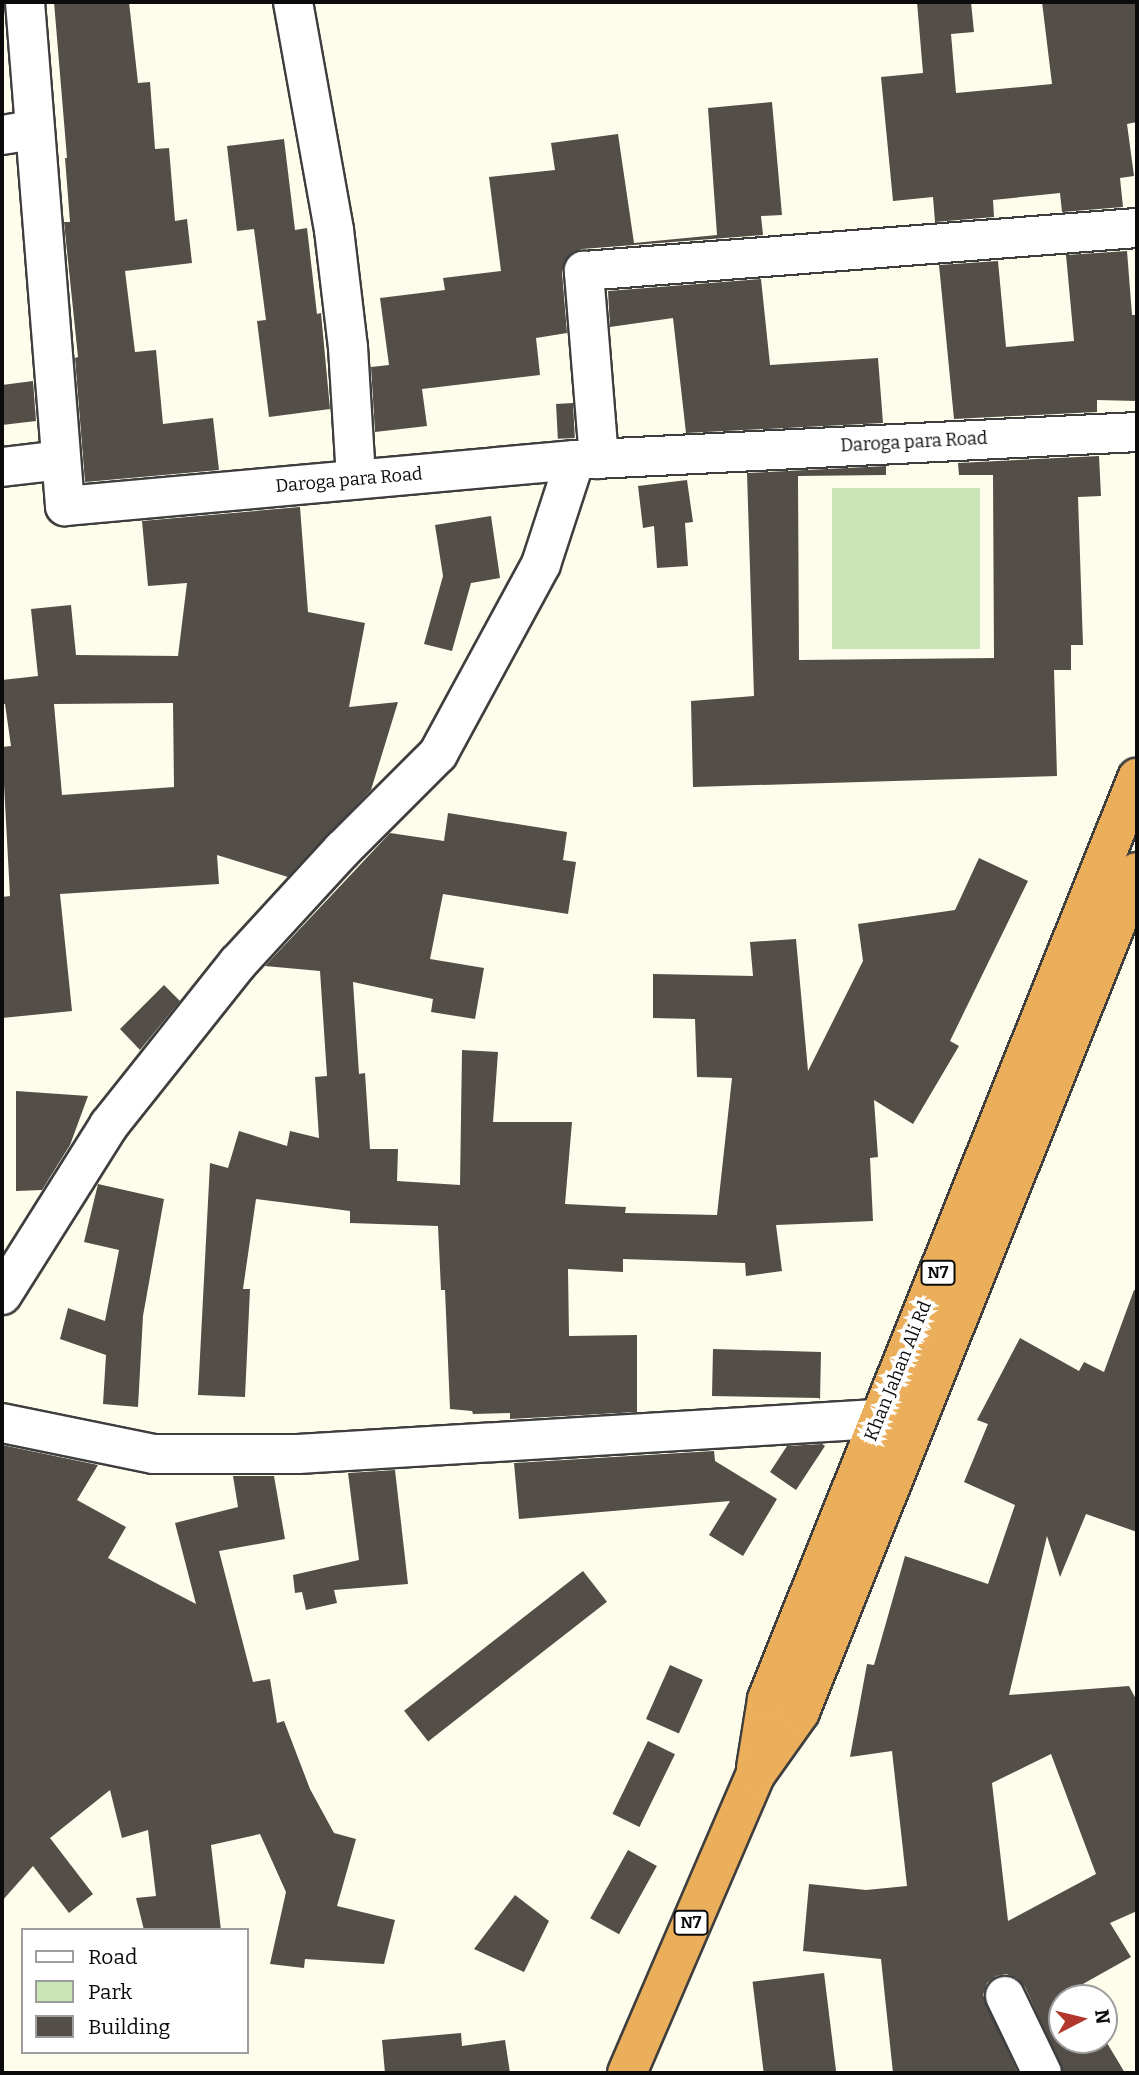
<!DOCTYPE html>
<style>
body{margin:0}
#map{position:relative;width:1139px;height:2075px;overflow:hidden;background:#fefcea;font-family:Bitter,serif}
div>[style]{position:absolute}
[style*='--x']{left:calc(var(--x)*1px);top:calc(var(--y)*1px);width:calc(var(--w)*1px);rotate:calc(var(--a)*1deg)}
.green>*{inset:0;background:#c9e5b7;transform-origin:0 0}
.building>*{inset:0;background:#534e48;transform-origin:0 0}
.roads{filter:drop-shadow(2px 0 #3e3e3e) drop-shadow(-2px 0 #3e3e3e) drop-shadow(0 2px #3e3e3e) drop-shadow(0 -2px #3e3e3e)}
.minor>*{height:38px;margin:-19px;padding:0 19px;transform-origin:19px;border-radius:19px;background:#fff}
.highway>*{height:38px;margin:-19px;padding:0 19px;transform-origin:19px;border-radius:19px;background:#ebaf5b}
span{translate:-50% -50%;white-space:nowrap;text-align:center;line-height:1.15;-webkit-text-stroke:7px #fff;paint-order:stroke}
.shield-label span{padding:2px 5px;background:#fff;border:2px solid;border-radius:5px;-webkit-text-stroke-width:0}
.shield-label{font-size:16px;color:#0b0b0b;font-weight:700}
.street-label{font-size:18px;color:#0b0b0b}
.frame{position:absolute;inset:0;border:4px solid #0b0b0b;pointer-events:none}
.legend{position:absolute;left:21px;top:1928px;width:228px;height:126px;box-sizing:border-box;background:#fff;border:2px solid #9d9d9d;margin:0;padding:9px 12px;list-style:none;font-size:21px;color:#0b0b0b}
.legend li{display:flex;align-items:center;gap:14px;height:35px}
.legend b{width:35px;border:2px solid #9d9d9d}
.north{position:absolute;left:1048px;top:1984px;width:70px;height:70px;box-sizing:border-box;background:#fff;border:2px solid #9d9d9d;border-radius:50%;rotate:83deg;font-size:19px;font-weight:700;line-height:28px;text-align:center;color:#0b0b0b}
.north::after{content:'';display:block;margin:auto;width:24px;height:32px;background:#b2372c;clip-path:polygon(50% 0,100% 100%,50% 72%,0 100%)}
</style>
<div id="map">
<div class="green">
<i style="left:832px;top:488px;width:148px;height:161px"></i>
</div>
<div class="building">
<i style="clip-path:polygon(54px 2px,129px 2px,138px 83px,150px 82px,155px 149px,169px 148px,175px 221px,187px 219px,192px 263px,125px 271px,135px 352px,156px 350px,163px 424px,213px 418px,219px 470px,85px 482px,75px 358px,78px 357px,64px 222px,70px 222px,65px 158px,67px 158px)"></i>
<i style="clip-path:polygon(917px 2px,971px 2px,974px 32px,951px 34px,956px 93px,1052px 84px,1042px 2px,1137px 2px,1137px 122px,1127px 124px,1134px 176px,1120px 178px,1123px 207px,1062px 212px,1060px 193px,993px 200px,994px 217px,935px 222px,933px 197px,893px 201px,881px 77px,923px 73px)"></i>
<i style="clip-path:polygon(772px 102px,782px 215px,761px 216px,763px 235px,582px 249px,572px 253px,565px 261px,562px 272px,567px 333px,536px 338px,540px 375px,422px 389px,427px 426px,375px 432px,371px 367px,389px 365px,380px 298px,445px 290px,443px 278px,501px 271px,489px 177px,555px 170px,551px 143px,618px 134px,634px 243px,717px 235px,708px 108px)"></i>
<i style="clip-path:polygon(284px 139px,295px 230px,307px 228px,317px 314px,321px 313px,330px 409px,269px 417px,257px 321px,266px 320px,254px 229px,237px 231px,227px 146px)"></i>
<i style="clip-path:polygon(1127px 251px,1132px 315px,1137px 315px,1137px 401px,1097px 400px,1097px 412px,954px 419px,939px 265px,998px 261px,1006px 347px,1074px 341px,1066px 255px)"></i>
<i style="clip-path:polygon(761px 279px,770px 365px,878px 358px,883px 423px,686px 433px,673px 318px,610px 327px,608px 291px)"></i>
<i style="clip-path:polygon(33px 381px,36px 421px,2px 425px,2px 385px)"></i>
<i style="left:573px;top:403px;width:35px;height:17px;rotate:87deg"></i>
<i style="clip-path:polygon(1099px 456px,1101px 496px,1078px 497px,1083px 645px,1071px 645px,1071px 670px,1054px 670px,1057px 776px,693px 787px,691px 701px,754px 696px,747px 473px,886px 466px,886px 475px,798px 476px,799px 660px,994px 658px,993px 475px,959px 475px,958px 463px)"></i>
<i style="clip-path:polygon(687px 480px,693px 522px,685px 523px,688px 566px,657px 568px,654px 526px,643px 528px,638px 486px)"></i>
<i style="clip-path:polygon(evenodd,300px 507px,308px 612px,365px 623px,349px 707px,398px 702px,371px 790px,288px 877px,217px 855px,219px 884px,60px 894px,72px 1011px,2px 1018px,2px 897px,10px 896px,2px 747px,11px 746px,5px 704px,2px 704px,2px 680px,38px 676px,31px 609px,71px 605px,76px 655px,178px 656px,187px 583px,148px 586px,142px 521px,300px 507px,173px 703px,174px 787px,62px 795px,54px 704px,173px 703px)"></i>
<i style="clip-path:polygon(491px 516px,500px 578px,471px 583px,452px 651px,424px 644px,443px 576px,435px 525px)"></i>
<i style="clip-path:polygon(448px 813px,567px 832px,563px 860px,576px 862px,568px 914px,443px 894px,430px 959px,484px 968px,475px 1019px,431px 1012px,433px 999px,353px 982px,359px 1074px,365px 1073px,370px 1149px,398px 1149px,397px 1181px,460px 1185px,462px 1050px,498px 1052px,493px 1122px,572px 1122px,565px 1204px,626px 1207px,625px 1213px,717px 1215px,732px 1078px,697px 1077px,695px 1019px,653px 1018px,653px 974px,753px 976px,750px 942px,796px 939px,808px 1071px,863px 961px,858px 924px,955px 910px,979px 858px,1028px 881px,950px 1041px,959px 1046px,913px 1124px,874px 1100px,878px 1157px,870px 1158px,873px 1221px,776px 1225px,782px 1271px,746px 1276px,745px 1263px,623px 1259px,623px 1272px,568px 1269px,569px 1336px,637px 1335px,637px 1412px,510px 1419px,510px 1413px,473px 1414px,472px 1411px,450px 1409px,445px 1290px,441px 1290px,438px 1226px,350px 1223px,350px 1211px,256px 1199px,243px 1289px,250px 1289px,245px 1397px,198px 1395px,210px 1163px,228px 1168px,239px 1131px,287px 1146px,290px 1131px,319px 1138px,315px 1077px,327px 1076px,320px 971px,265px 966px,390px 833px,444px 841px)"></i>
<i style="clip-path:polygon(164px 985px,180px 1001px,140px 1050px,120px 1029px)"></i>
<i style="clip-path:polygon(16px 1091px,88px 1096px,70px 1145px,42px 1190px,16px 1191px)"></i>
<i style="clip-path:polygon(98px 1184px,164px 1199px,143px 1316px,138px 1407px,103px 1404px,106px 1355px,60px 1339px,68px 1308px,105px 1321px,119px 1250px,84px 1242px)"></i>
<i style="clip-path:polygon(evenodd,1134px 1290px,1137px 1291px,1137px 1532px,1086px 1514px,1060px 1577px,1047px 1536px,1009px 1695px,1129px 1686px,1137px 1701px,1137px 1911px,1110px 1923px,1131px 1957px,1074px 1989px,1080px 1998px,1062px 1998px,1062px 2040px,1104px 2038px,1125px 2073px,1064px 2073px,1025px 1987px,1017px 1978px,1006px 1974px,996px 1976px,987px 1983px,983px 1995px,1018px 2073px,893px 2073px,881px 1959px,803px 1951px,809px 1884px,866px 1890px,907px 1886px,892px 1751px,850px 1757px,867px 1664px,874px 1665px,905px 1556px,988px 1584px,1015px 1505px,964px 1482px,988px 1424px,977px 1420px,1020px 1338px,1079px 1371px,1084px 1362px,1104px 1372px,1134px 1290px,1051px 1754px,1096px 1874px,1008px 1921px,992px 1783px,1051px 1754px)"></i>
<i style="clip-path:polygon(713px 1349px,821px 1352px,820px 1400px,819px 1398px,712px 1396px)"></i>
<i style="clip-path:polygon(822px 1444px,825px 1446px,796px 1490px,770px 1472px,787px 1446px)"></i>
<i style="clip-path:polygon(2px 1445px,98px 1465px,77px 1500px,126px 1527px,108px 1558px,196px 1604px,175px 1523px,238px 1507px,233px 1476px,274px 1476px,285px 1539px,219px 1551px,253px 1682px,270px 1679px,277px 1723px,284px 1721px,310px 1789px,334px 1833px,356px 1839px,337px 1906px,395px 1920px,384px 1964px,305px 1959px,304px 1968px,270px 1964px,286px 1892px,260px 1834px,211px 1845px,221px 1930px,144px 1930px,136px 1898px,156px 1896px,148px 1830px,122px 1838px,110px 1790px,50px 1838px,93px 1894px,69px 1913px,33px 1866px,2px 1901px)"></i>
<i style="clip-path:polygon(714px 1451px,715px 1461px,777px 1499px,743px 1556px,709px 1535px,730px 1501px,519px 1519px,514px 1463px)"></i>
<i style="clip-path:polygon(395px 1470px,408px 1584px,334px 1590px,337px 1603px,306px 1610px,302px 1592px,295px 1593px,293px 1575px,359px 1560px,348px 1473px)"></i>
<i style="left:583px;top:1571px;width:39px;height:227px;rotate:52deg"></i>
<i style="left:670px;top:1665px;width:36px;height:59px;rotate:24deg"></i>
<i style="left:648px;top:1741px;width:30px;height:81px;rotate:26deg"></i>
<i style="left:628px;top:1850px;width:33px;height:78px;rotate:29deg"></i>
<i style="clip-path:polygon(515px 1895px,549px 1921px,524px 1972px,474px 1949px)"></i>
<i style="left:824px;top:1973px;width:101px;height:72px;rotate:83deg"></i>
<i style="clip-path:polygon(461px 2033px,462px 2046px,505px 2040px,510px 2073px,385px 2073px,382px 2040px)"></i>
</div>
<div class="roads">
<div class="minor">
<i style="--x:25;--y:2;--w:506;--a:85.46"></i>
<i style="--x:65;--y:506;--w:512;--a:-5.15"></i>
<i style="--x:575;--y:460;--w:563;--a:-2.85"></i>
<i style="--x:293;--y:2;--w:232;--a:79.8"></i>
<i style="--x:334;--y:230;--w:118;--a:83.2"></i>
<i style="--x:348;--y:347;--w:132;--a:86.5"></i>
<i style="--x:2;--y:135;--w:33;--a:-9"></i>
<i style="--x:599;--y:459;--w:189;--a:-94.6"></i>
<i style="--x:584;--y:271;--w:555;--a:-4.45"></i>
<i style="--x:2;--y:467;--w:59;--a:-6.8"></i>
<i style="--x:2;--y:1295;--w:201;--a:-57.8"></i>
<i style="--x:109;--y:1125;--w:207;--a:-51.5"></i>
<i style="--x:238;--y:963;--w:154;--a:-47.4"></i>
<i style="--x:342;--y:850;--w:136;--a:-45"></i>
<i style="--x:438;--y:754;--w:216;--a:-61.5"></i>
<i style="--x:541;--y:564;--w:109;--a:-71.9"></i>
<i style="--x:2;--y:1423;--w:154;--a:11.6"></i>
<i style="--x:153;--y:1454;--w:145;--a:0"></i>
<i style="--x:298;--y:1454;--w:612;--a:-3.47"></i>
<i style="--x:1005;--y:1996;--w:85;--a:64.3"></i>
</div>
<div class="highway">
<i style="--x:756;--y:1768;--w:70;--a:-80.9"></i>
<i style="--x:767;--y:1699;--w:993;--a:-68.11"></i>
<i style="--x:627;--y:2073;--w:326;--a:-66.7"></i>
<i style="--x:756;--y:1774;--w:76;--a:-54.6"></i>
<i style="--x:800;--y:1712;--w:905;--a:-68.14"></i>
</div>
</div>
<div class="shield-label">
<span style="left:938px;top:1273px">N7</span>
<span style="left:691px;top:1923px">N7</span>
</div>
<div class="street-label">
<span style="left:914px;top:442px;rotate:-3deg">Daroga para Road</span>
<span style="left:349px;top:480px;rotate:-5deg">Daroga para Road</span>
<span style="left:898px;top:1371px;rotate:-68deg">Khan Jahan Ali Rd</span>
</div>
<div class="frame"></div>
<ul class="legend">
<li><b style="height:9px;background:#fff"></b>Road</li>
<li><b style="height:19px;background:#c9e5b7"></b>Park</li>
<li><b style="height:19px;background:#534e48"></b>Building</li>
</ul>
<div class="north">N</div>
</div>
